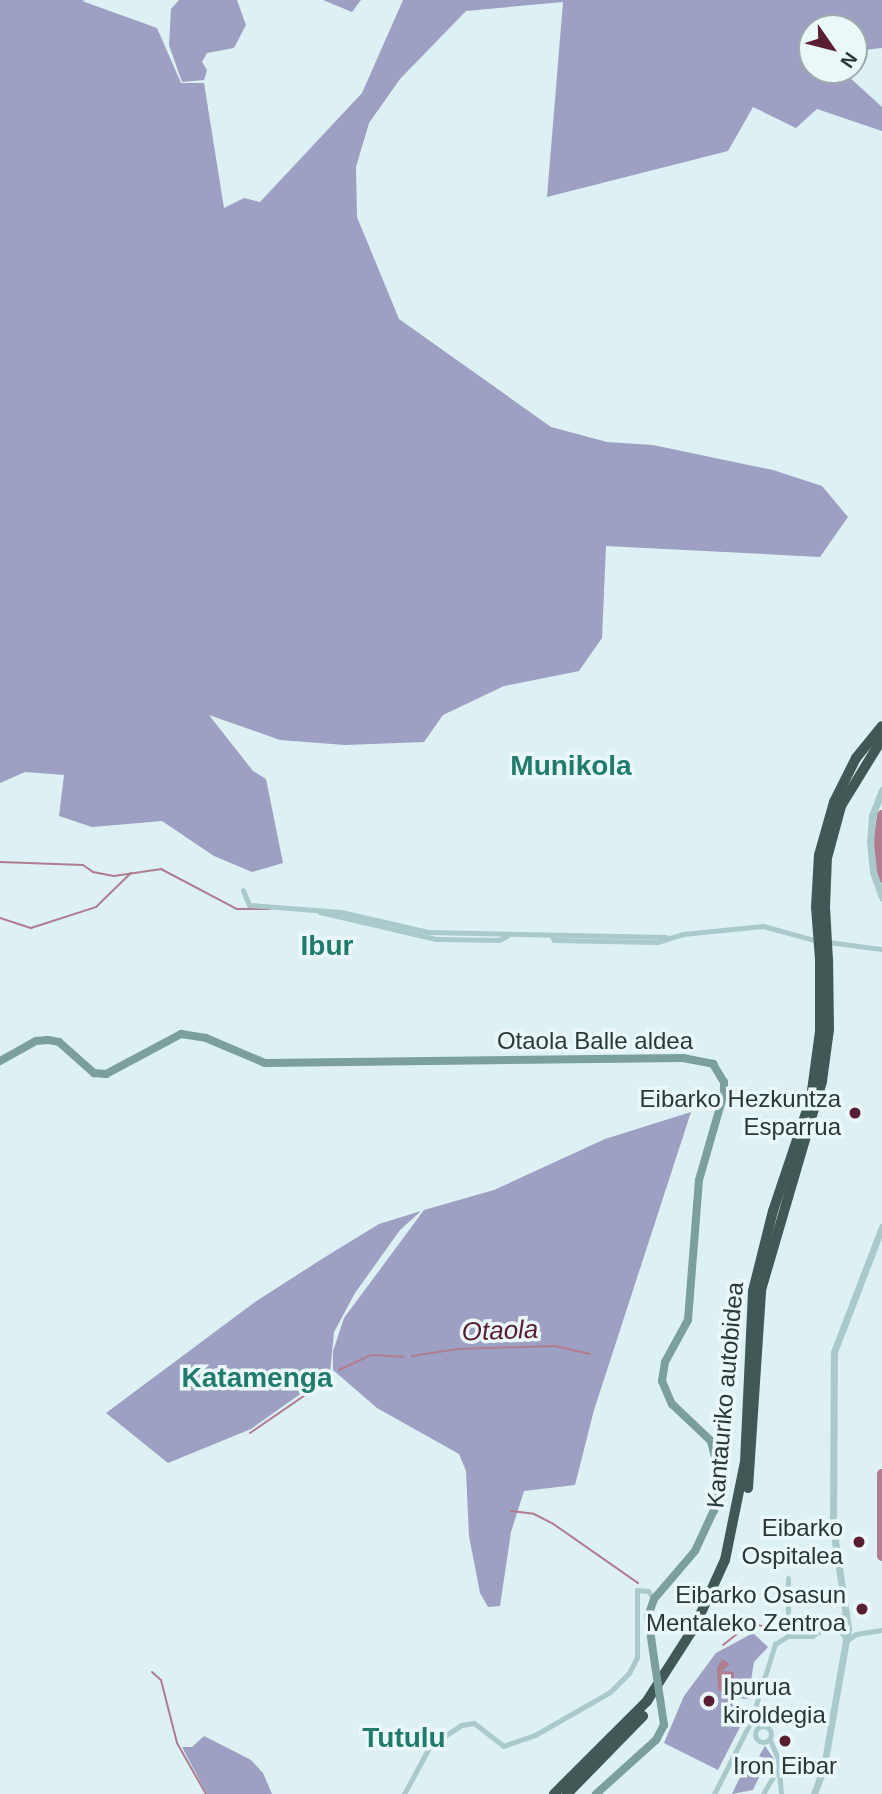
<!DOCTYPE html>
<style>
body{margin:0}
#map{position:relative;width:882px;height:1794px;overflow:hidden;background:#ddf0f3;font-family:Arial,sans-serif}
div>[style]{position:absolute}
[style*='--x']{left:calc(var(--x)*1px);top:calc(var(--y)*1px);width:calc(var(--w)*1px);rotate:calc(var(--a)*1deg)}
.green>*{inset:0;background:#9da0c2}
.water>*{inset:0;background:#b07c8f}
.stream>*{height:2px;margin:-1px;padding:0 1px;transform-origin:1px;border-radius:1px;background:#b07c8f}
.river>*{height:10px;margin:-5px;padding:0 5px;transform-origin:5px;border-radius:5px;background:#b07c8f}
.minor>*{height:5px;margin:-2.5px;padding:0 2.5px;transform-origin:2.5px;border-radius:2.5px;background:#a9c9cb}
.minor>.ring{margin:-2.5px;padding:0;box-sizing:content-box;background:none;border:5px solid #a9c9cb;border-radius:50%}
.tertiary>*{height:7px;margin:-3.5px;padding:0 3.5px;transform-origin:3.5px;border-radius:3.5px;background:#a9c9cb}
.secondary>*{height:8px;margin:-4px;padding:0 4px;transform-origin:4px;border-radius:4px;background:#7a9f9d}
.motorway>*{height:10px;margin:-5px;padding:0 5px;transform-origin:5px;border-radius:5px;background:#405956}
.secondary-bridge>*{height:8px;margin:-4px;padding:0 4px;transform-origin:4px;border-radius:4px;background:#7a9f9d}
.motorway-bridge>*{height:10px;margin:-5px;padding:0 5px;transform-origin:5px;border-radius:5px;background:#405956}
.dots>*{width:19px;height:19px;translate:-50% -50%;box-sizing:border-box;border:4px solid #eaf8fa;border-radius:50%}
span{translate:-50% -50%;white-space:nowrap;text-align:center;line-height:1.15;-webkit-text-stroke:7px #eaf8fa;paint-order:stroke}
.street-label{font-size:24px;color:#293837}
.poi-label{font-size:24px;color:#293837}
.right{translate:-100% -50%;text-align:right}
.left{translate:0 -50%;text-align:left}
.water-label{font-size:26px;color:#5a1e33;font-style:italic}
.quarter-label{font-size:28px;color:#207b6c;font-weight:700}
.north{position:absolute;left:798px;top:14px;width:70px;height:70px;box-sizing:border-box;background:#eaf8fa;border:2px solid #9dabac;border-radius:50%;rotate:125deg;font-size:19px;font-weight:700;line-height:28px;text-align:center;color:#293837}
.north::after{content:'';display:block;margin:auto;width:24px;height:32px;background:#5a1e33;clip-path:polygon(50% 0,100% 100%,50% 72%,0 100%)}
</style>
<div id="map">
<div class="green">
<i style="clip-path:polygon(0 0,86px 0,82px 1px,157px 28px,181px 83px,204px 83px,224px 208px,244px 198px,260px 202px,362px 93px,403px 0,882px 0,882px 48px,854px 51px,854px 28px,812px 28px,812px 70px,849px 70px,848px 76px,882px 107px,882px 131px,817px 109px,796px 128px,753px 107px,728px 151px,547px 197px,563px 2px,466px 11px,400px 79px,369px 123px,356px 167px,357px 217px,399px 319px,551px 427px,607px 442px,653px 445px,773px 470px,822px 486px,848px 517px,820px 557px,606px 546px,602px 638px,579px 671px,504px 686px,443px 715px,424px 742px,345px 745px,280px 740px,209px 715px,253px 771px,266px 779px,283px 863px,252px 872px,214px 856px,162px 821px,92px 827px,59px 816px,64px 775px,25px 772px,0 783px)"></i>
<i style="clip-path:polygon(179px 0,237px 0,246px 25px,234px 48px,207px 53px,202px 62px,207px 70px,204px 80px,182px 82px,169px 45px,171px 9px)"></i>
<i style="clip-path:polygon(323px 0,361px 0,352px 12px)"></i>
<i style="clip-path:polygon(691px 1112px,594px 1410px,575px 1485px,524px 1491px,511px 1532px,500px 1606px,488px 1607px,480px 1593px,469px 1536px,466px 1471px,459px 1454px,377px 1408px,333px 1370px,333px 1351px,344px 1318px,424px 1210px,494px 1190px,605px 1139px)"></i>
<i style="clip-path:polygon(421px 1211px,400px 1230px,355px 1293px,334px 1332px,330px 1373px,251px 1429px,168px 1463px,106px 1413px,255px 1302px,325px 1257px,379px 1224px)"></i>
<i style="clip-path:polygon(753px 1633px,768px 1647px,754px 1662px,748px 1699px,738px 1698px,728px 1718px,741px 1725px,718px 1770px,664px 1743px,684px 1696px,716px 1653px)"></i>
<i style="clip-path:polygon(204px 1736px,251px 1760px,263px 1773px,272px 1794px,207px 1794px,182px 1747px,192px 1747px)"></i>
<i style="clip-path:polygon(765px 1746px,774px 1759px,766px 1777px,752px 1771px,754px 1767px,767px 1772px,771px 1762px,759px 1756px)"></i>
<i style="clip-path:polygon(744px 1769px,760px 1775px,753px 1790px,732px 1794px)"></i>
</div>
<div class="water">
<i style="clip-path:polygon(722px 1659px,730px 1664px,722px 1671px,734px 1672px,732px 1693px,718px 1690px,717px 1668px)"></i>
</div>
<div class="stream">
<i style="--x:0;--y:862;--w:83;--a:2.1"></i>
<i style="--x:83;--y:865;--w:12;--a:35"></i>
<i style="--x:93;--y:872;--w:21;--a:11"></i>
<i style="--x:114;--y:876;--w:48;--a:-8.5"></i>
<i style="--x:161;--y:869;--w:86;--a:27.8"></i>
<i style="--x:237;--y:909;--w:33;--a:0"></i>
<i style="--x:0;--y:918;--w:33;--a:18"></i>
<i style="--x:31;--y:928;--w:68;--a:-17.9"></i>
<i style="--x:96;--y:907;--w:49;--a:-44.2"></i>
<i style="--x:412;--y:1356;--w:46;--a:-8.8"></i>
<i style="--x:457;--y:1349;--w:98;--a:-1.8"></i>
<i style="--x:555;--y:1346;--w:36;--a:13"></i>
<i style="--x:339;--y:1370;--w:35;--a:-25"></i>
<i style="--x:371;--y:1355;--w:33;--a:3"></i>
<i style="--x:250;--y:1433;--w:101;--a:-34.5"></i>
<i style="--x:511;--y:1511;--w:23;--a:7"></i>
<i style="--x:534;--y:1514;--w:20;--a:27"></i>
<i style="--x:552;--y:1523;--w:105;--a:34.9"></i>
<i style="--x:723;--y:1645;--w:36;--a:-38"></i>
<i style="--x:751;--y:1623;--w:30;--a:15"></i>
<i style="--x:152;--y:1672;--w:12;--a:42"></i>
<i style="--x:161;--y:1680;--w:65;--a:75.7"></i>
<i style="--x:177;--y:1743;--w:59;--a:60.4"></i>
</div>
<div class="river">
<i style="--x:882;--y:815;--w:27;--a:98"></i>
<i style="--x:878;--y:842;--w:36;--a:84"></i>
<i style="--x:882;--y:1474;--w:82;--a:90"></i>
</div>
<div class="minor">
<i style="--x:243;--y:890;--w:16;--a:68"></i>
<i style="--x:249;--y:905;--w:92;--a:4.4"></i>
<i style="--x:341;--y:912;--w:89;--a:12.9"></i>
<i style="--x:428;--y:932;--w:238;--a:1.2"></i>
<i style="--x:320;--y:912;--w:119;--a:13.1"></i>
<i style="--x:436;--y:939;--w:63;--a:0.9"></i>
<i style="--x:499;--y:940;--w:9;--a:-27"></i>
<i style="--x:552;--y:936;--w:4;--a:63"></i>
<i style="--x:554;--y:940;--w:103;--a:1.1"></i>
<i style="--x:657;--y:942;--w:27;--a:-17"></i>
<i style="--x:683;--y:934;--w:80;--a:-5.7"></i>
<i style="--x:763;--y:926;--w:57;--a:15.3"></i>
<i style="--x:828;--y:942;--w:54;--a:7.4"></i>
<i style="--x:829;--y:1629;--w:11;--a:5"></i>
<i style="--x:840;--y:1630;--w:11;--a:56"></i>
<i style="--x:788;--y:1636;--w:58;--a:-90"></i>
<i style="--x:846;--y:1641;--w:12;--a:-35"></i>
<i style="--x:856;--y:1634;--w:26;--a:-9"></i>
<i class="ring" style="left:755px;top:1726px;width:11px;height:11px"></i>
<i style="--x:770;--y:1740;--w:21;--a:67"></i>
<i style="--x:778;--y:1759;--w:35;--a:85"></i>
<i style="--x:404;--y:1794;--w:55;--a:-61.6"></i>
<i style="--x:430;--y:1746;--w:37;--a:-34"></i>
<i style="--x:461;--y:1725;--w:13;--a:-9"></i>
<i style="--x:474;--y:1723;--w:37;--a:38"></i>
<i style="--x:503;--y:1746;--w:34;--a:-19"></i>
<i style="--x:535;--y:1735;--w:86;--a:-29.8"></i>
<i style="--x:610;--y:1692;--w:27;--a:-45"></i>
<i style="--x:629;--y:1673;--w:18;--a:-63"></i>
<i style="--x:637;--y:1657;--w:67;--a:-90"></i>
<i style="--x:637;--y:1590;--w:11;--a:5"></i>
<i style="--x:648;--y:1591;--w:10;--a:53"></i>
<i style="--x:714;--y:1794;--w:82;--a:-63.1"></i>
<i style="--x:751;--y:1721;--w:81;--a:-72.7"></i>
<i style="--x:775;--y:1644;--w:15;--a:-32"></i>
<i style="--x:788;--y:1636;--w:24;--a:0"></i>
<i style="--x:812;--y:1636;--w:42;--a:-33.3"></i>
<i style="--x:763;--y:1794;--w:28;--a:-60"></i>
</div>
<div class="tertiary">
<i style="--x:882;--y:790;--w:28;--a:111"></i>
<i style="--x:872;--y:816;--w:26;--a:94"></i>
<i style="--x:870;--y:842;--w:30;--a:84"></i>
<i style="--x:873;--y:872;--w:27;--a:70"></i>
<i style="--x:814;--y:1794;--w:30;--a:-70"></i>
<i style="--x:824;--y:1766;--w:140;--a:-80.1"></i>
<i style="--x:848;--y:1628;--w:101;--a:-98.5"></i>
<i style="--x:833;--y:1528;--w:176;--a:-89.7"></i>
<i style="--x:834;--y:1352;--w:134;--a:-69"></i>
</div>
<div class="secondary">
<i style="--x:0;--y:1061;--w:41;--a:-29.1"></i>
<i style="--x:36;--y:1041;--w:12;--a:-5"></i>
<i style="--x:48;--y:1040;--w:11;--a:10"></i>
<i style="--x:59;--y:1042;--w:47;--a:41.5"></i>
<i style="--x:94;--y:1073;--w:12;--a:5"></i>
<i style="--x:106;--y:1074;--w:85;--a:-28.1"></i>
<i style="--x:181;--y:1034;--w:25;--a:9"></i>
<i style="--x:206;--y:1038;--w:64;--a:23"></i>
<i style="--x:265;--y:1063;--w:418;--a:-0.7"></i>
<i style="--x:683;--y:1058;--w:31;--a:11"></i>
<i style="--x:713;--y:1064;--w:21;--a:59"></i>
<i style="--x:724;--y:1082;--w:11;--a:90"></i>
<i style="--x:724;--y:1093;--w:91;--a:106"></i>
<i style="--x:699;--y:1180;--w:140;--a:94.5"></i>
<i style="--x:688;--y:1320;--w:48;--a:118.7"></i>
<i style="--x:665;--y:1362;--w:19;--a:99"></i>
<i style="--x:662;--y:1381;--w:25;--a:67"></i>
<i style="--x:672;--y:1404;--w:54;--a:43.5"></i>
<i style="--x:711;--y:1441;--w:37;--a:76"></i>
<i style="--x:720;--y:1477;--w:34;--a:100"></i>
<i style="--x:714;--y:1510;--w:45;--a:114.9"></i>
<i style="--x:695;--y:1551;--w:63;--a:130.5"></i>
<i style="--x:654;--y:1599;--w:18;--a:109"></i>
<i style="--x:648;--y:1616;--w:42;--a:81.9"></i>
<i style="--x:596;--y:1794;--w:81;--a:-42"></i>
<i style="--x:656;--y:1740;--w:17;--a:-62"></i>
</div>
<div class="motorway">
<i style="--x:816;--y:907;--w:52;--a:-86.7"></i>
<i style="--x:819;--y:855;--w:55;--a:-74.2"></i>
<i style="--x:834;--y:802;--w:49;--a:-63.4"></i>
<i style="--x:856;--y:758;--w:41;--a:-50.9"></i>
<i style="--x:825;--y:907;--w:49;--a:-87.7"></i>
<i style="--x:827;--y:858;--w:54;--a:-74.9"></i>
<i style="--x:841;--y:806;--w:79;--a:-58.5"></i>
<i style="--x:748;--y:1488;--w:198;--a:-86.2"></i>
<i style="--x:761;--y:1290;--w:218;--a:-73.7"></i>
<i style="--x:822;--y:1081;--w:52;--a:-82.3"></i>
<i style="--x:829;--y:1029;--w:69;--a:-90.8"></i>
<i style="--x:554;--y:1794;--w:132;--a:-45"></i>
<i style="--x:647;--y:1701;--w:89;--a:-57.4"></i>
<i style="--x:695;--y:1626;--w:72;--a:-65.6"></i>
<i style="--x:725;--y:1560;--w:100;--a:-78.5"></i>
<i style="--x:745;--y:1462;--w:171;--a:-87.3"></i>
<i style="--x:753;--y:1291;--w:82;--a:-76"></i>
<i style="--x:773;--y:1211;--w:119;--a:-71.4"></i>
<i style="--x:811;--y:1098;--w:68;--a:-82.3"></i>
<i style="--x:820;--y:1031;--w:72;--a:-90"></i>
<i style="--x:567;--y:1794;--w:109;--a:-45.7"></i>
</div>
<div class="secondary-bridge">
<i style="--x:654;--y:1658;--w:68;--a:81.5"></i>
</div>
<div class="motorway-bridge">
<i style="--x:816;--y:907;--w:52;--a:85.6"></i>
<i style="--x:825;--y:907;--w:53;--a:86.8"></i>
</div>
<div class="dots">
<i style="left:855px;top:1113px;background:#5a1e33"></i>
<i style="left:859px;top:1542px;background:#5a1e33"></i>
<i style="left:862px;top:1609px;background:#5a1e33"></i>
<i style="left:709px;top:1701px;background:#5a1e33"></i>
<i style="left:785px;top:1741px;background:#5a1e33"></i>
</div>
<div class="street-label">
<span style="left:595px;top:1041px">Otaola Balle aldea</span>
<span style="left:725px;top:1395px;rotate:-85deg">Kantauriko autobidea</span>
</div>
<div class="poi-label">
<span class="right" style="left:841px;top:1113px">Eibarko Hezkuntza<br>Esparrua</span>
<span class="right" style="left:843px;top:1542px">Eibarko<br>Ospitalea</span>
<span class="right" style="left:846px;top:1609px">Eibarko Osasun<br>Mentaleko Zentroa</span>
<span class="left" style="left:723px;top:1701px">Ipurua<br>kiroldegia</span>
<span style="left:785px;top:1766px">Iron Eibar</span>
</div>
<div class="water-label">
<span style="left:500px;top:1331px;rotate:-2deg">Otaola</span>
</div>
<div class="quarter-label">
<span style="left:571px;top:766px">Munikola</span>
<span style="left:327px;top:946px">Ibur</span>
<span style="left:257px;top:1378px">Katamenga</span>
<span style="left:404px;top:1738px">Tutulu</span>
</div>
<div class="north">N</div>
</div>
